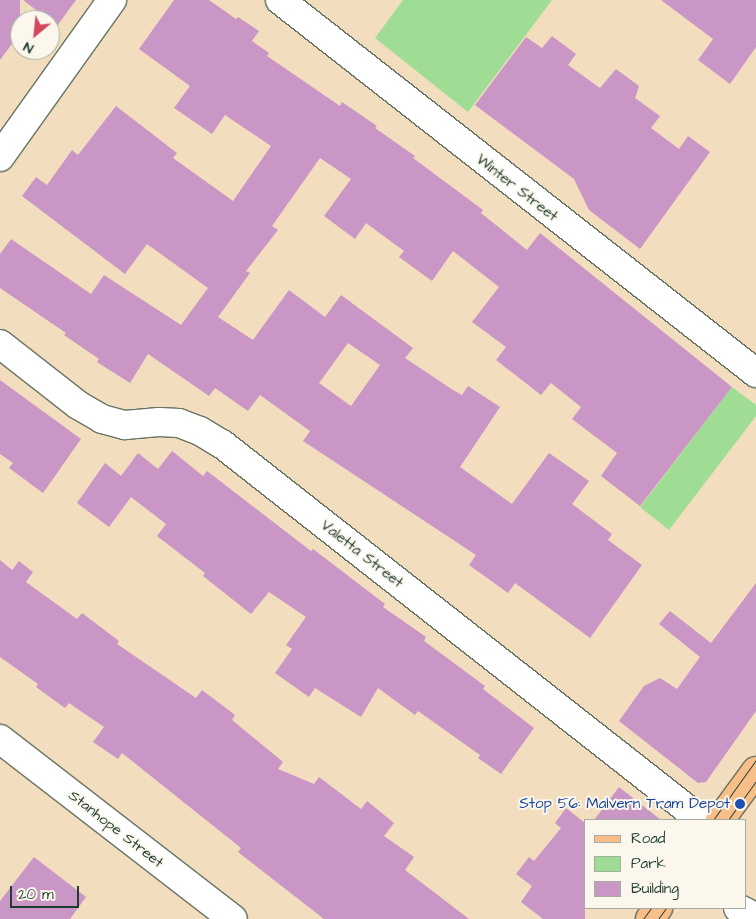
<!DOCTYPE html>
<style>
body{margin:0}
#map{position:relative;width:756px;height:919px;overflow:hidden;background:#f2ddbe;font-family:"Architects Daughter",sans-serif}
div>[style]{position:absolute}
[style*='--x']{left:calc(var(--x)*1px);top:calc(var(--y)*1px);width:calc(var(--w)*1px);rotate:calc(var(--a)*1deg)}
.green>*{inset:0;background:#9edd93}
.building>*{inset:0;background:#ca96c5}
.roads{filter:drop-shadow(1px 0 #697564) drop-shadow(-1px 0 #697564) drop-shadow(0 1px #697564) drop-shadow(0 -1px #697564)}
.minor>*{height:28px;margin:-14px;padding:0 14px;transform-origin:14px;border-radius:14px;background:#fff}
.major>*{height:28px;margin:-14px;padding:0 14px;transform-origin:14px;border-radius:14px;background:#f7be87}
.tram>*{height:1px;margin:-0.5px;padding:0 0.5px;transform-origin:0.5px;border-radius:0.5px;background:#1f3d34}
.dots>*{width:14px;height:14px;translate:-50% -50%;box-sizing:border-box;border:2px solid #fbf7ec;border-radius:50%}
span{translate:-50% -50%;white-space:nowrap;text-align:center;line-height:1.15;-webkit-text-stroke:4px #fbf7ec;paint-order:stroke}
.street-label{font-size:15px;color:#1f3d34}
.transit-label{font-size:15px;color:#164399}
.right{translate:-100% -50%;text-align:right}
.legend{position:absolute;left:584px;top:819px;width:162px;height:90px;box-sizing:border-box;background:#fbf7ec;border:1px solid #a3ada2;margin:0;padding:6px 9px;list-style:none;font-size:15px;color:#1f3d34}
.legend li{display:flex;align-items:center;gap:10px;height:25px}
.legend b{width:25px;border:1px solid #a3ada2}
.north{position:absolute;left:10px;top:10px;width:50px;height:50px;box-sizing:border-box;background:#fbf7ec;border:1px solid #a3ada2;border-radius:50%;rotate:208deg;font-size:14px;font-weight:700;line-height:20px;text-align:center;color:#1f3d34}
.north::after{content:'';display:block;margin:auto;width:18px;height:22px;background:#d1495b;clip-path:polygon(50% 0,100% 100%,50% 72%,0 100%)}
.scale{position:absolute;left:10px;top:886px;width:69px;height:22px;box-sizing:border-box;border:2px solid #1f3d34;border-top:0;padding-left:6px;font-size:15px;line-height:18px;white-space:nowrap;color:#1f3d34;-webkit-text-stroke:4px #fbf7ec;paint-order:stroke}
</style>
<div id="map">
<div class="green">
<i style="clip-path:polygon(403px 0,552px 0,468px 112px,375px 38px)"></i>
<i style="clip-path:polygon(732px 387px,756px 405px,756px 416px,669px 530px,640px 507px)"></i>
</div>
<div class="building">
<i style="clip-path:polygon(0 0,20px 0,20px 33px,0 60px)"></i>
<i style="clip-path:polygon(23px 0,76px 0,57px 26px)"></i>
<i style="clip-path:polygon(evenodd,174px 0,209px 0,236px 19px,238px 17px,259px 31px,252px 41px,269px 53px,267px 56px,340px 106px,342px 102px,377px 126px,375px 128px,415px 156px,413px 158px,483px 210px,481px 213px,527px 250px,540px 233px,732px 387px,640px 506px,601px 476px,617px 453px,572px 419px,581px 407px,551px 383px,541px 395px,496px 360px,506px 347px,472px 322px,499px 287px,453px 251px,432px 281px,399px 257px,404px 251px,366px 223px,355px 239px,324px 216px,351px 179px,320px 158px,272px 226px,278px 230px,246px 271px,250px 273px,218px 317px,253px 340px,289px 290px,325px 317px,341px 295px,413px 348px,405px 358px,453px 390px,462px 395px,468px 386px,500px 407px,460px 467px,512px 504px,549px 453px,589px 481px,572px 504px,612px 534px,608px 540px,642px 565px,590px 638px,515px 583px,508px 593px,469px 565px,476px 555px,303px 441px,310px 431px,260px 395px,248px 411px,215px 388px,209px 396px,148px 354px,130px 383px,97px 362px,99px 359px,64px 335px,66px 333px,0 288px,0 254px,11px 239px,91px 294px,104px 275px,181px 325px,208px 288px,147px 244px,125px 274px,22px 196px,36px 177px,47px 185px,72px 150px,78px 155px,116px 106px,177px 153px,173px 158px,233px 201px,271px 146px,225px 115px,212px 134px,174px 108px,190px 86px,139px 49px,174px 0,348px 343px,380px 365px,351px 406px,319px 383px,348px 343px)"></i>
<i style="clip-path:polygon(661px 0,756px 0,756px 47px,730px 84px,698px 60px,713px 39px)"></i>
<i style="clip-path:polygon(552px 36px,576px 54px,568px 65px,600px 88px,616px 69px,639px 86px,635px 98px,660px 116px,651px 128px,679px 149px,688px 136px,710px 152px,640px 249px,589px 210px,574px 179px,475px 105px,526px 37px,542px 48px)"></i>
<i style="clip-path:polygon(0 380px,81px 439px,43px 493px,9px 468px,13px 463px,0 454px)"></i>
<i style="clip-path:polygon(172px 451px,203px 476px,207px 471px,311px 551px,313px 549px,385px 604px,383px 607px,426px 637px,424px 641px,485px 686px,483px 689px,534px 728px,501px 774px,478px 758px,480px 755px,418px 711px,415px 715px,378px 688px,361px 717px,315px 688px,309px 697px,275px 673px,292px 649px,286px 645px,306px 617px,269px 592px,251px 614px,203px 576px,205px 573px,157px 536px,166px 524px,131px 497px,109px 527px,77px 503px,105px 463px,121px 476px,138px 453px,158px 469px)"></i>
<i style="clip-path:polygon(0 560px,12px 570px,19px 561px,33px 572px,26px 582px,77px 619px,82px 613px,119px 641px,117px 644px,196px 698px,202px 690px,235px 715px,232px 720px,283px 762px,278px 769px,314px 784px,319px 777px,361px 809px,367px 801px,394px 823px,384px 836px,414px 857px,405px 870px,469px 919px,324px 919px,238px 852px,241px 848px,122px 753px,118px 759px,93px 742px,104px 727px,69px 703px,65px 708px,36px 687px,38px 684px,0 657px)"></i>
<i style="clip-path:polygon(756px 583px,756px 711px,706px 782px,698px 783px,619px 721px,644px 686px,660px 678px,677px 689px,700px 657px,659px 624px,670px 611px,711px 643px)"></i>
<i style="clip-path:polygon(619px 787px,661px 820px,594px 820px)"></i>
<i style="clip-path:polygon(566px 808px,585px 823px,585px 919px,543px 919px,521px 902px,532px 886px,516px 874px,529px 857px,534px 861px,561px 828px,555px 823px)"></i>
<i style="clip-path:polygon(34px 857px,86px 897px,70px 919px,0 919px,0 901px)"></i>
</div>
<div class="roads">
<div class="minor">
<i style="--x:280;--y:0;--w:605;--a:38.08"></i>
<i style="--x:0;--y:157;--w:193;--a:-54.5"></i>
<i style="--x:0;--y:344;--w:99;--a:38"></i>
<i style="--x:78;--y:405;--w:28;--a:30"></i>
<i style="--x:102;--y:419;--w:24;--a:15"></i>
<i style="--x:125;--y:425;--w:34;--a:-5"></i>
<i style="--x:159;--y:422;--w:20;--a:3"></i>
<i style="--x:179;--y:423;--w:22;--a:21"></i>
<i style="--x:200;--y:431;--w:26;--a:31"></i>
<i style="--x:222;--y:444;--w:609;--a:38.13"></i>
<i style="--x:0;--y:739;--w:294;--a:37.7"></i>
<i style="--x:738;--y:908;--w:19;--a:28"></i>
</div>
<div class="major">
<i style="--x:720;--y:820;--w:61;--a:-53.7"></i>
<i style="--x:650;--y:919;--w:14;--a:-54"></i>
</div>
</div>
<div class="tram">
<i style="--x:713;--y:820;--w:74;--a:-54.4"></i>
<i style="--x:728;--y:820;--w:48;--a:-54.3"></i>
<i style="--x:643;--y:919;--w:14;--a:-54"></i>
<i style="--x:658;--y:919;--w:14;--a:-54"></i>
</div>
<div class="dots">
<i style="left:740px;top:804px;background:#1a4fb4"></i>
</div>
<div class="street-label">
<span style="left:517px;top:188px;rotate:38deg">Winter Street</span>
<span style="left:362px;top:554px;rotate:38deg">Valetta Street</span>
<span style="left:116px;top:829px;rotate:38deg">Stanhope Street</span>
</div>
<div class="transit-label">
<span class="right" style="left:730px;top:804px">Stop 56: Malvern Tram Depot</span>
</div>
<ul class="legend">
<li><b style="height:6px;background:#f7be87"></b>Road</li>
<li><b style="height:14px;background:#9edd93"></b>Park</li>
<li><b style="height:14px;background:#ca96c5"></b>Building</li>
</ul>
<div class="north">N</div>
<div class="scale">20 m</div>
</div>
